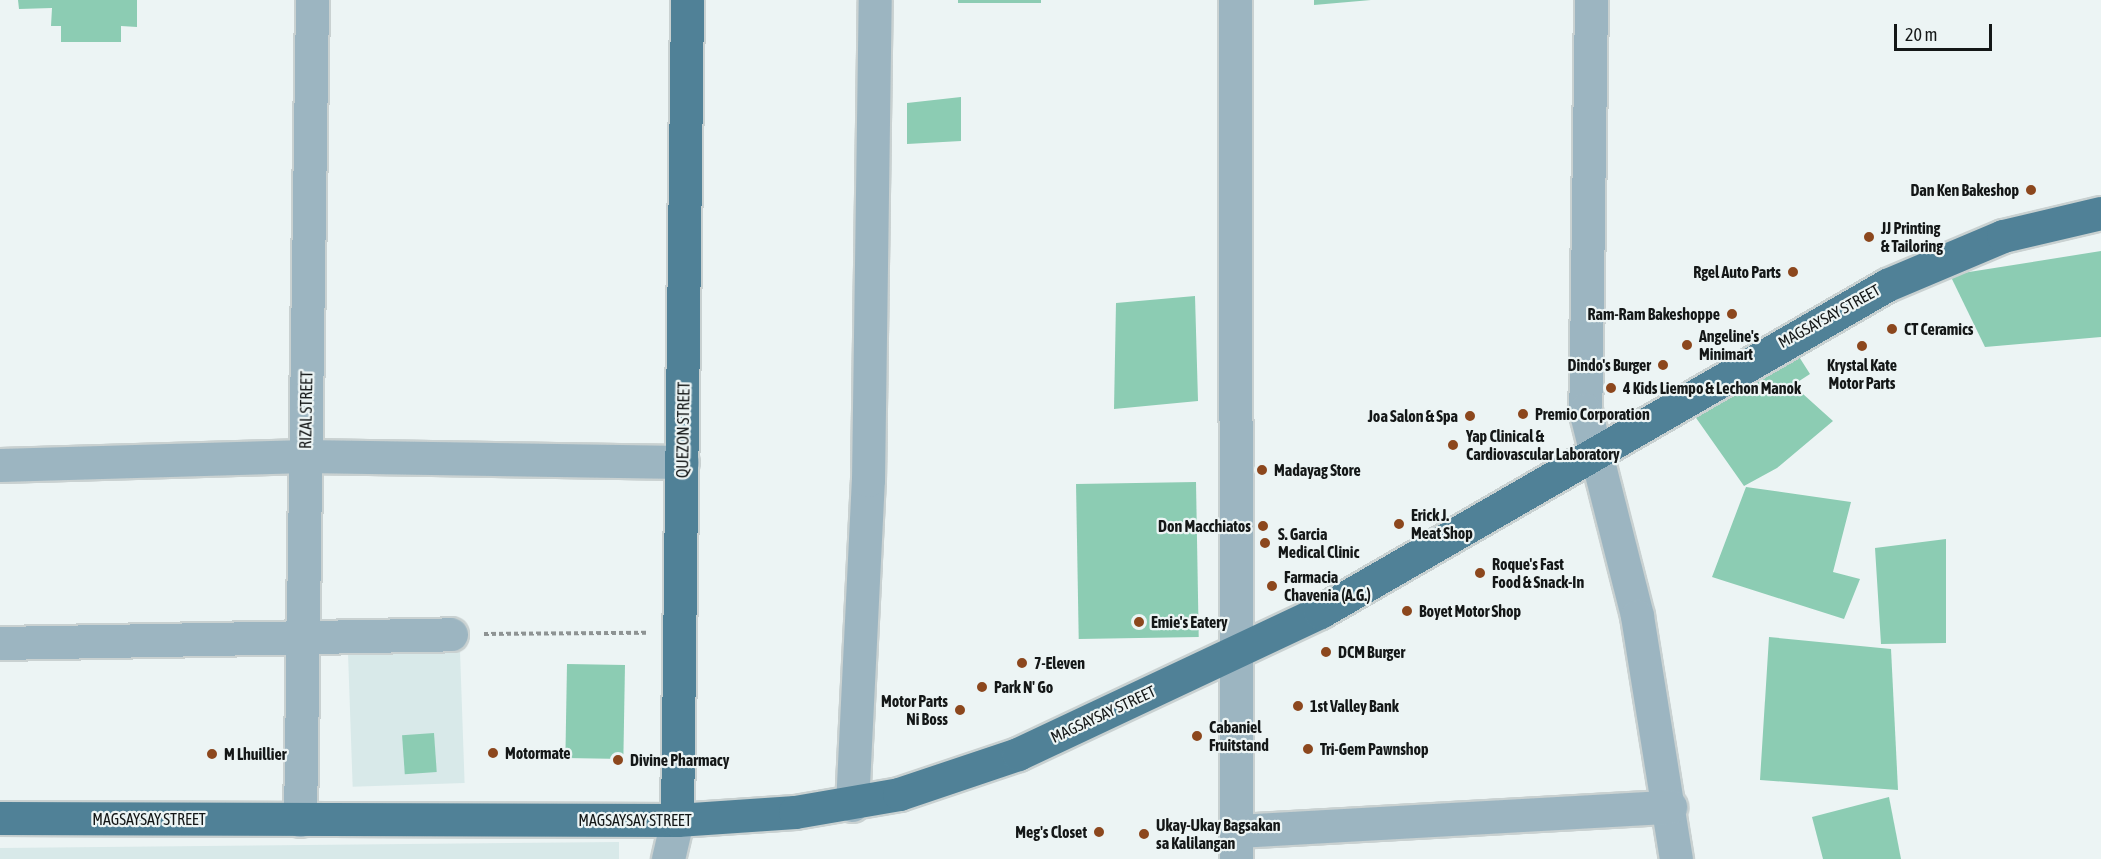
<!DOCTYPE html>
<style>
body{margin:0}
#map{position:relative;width:2101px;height:859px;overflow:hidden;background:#ecf4f4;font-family:"Asap Condensed",sans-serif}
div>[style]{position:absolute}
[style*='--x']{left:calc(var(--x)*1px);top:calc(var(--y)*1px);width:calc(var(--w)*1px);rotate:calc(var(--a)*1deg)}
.built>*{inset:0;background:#d8e9e9;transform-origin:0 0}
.building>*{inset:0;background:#8cccb3;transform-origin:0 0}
.path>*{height:4px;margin-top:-2px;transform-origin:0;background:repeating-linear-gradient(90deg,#8e9393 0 4.5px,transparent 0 7.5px)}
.roads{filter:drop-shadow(2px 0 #c9d1d1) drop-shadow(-2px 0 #c9d1d1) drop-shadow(0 2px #c9d1d1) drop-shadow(0 -2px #c9d1d1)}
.minor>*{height:33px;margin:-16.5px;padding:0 16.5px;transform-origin:16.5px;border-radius:16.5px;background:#9cb5c1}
.major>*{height:33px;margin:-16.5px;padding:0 16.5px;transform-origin:16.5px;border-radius:16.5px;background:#508197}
.dots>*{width:16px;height:16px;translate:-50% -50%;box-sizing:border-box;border:3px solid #ecf4f4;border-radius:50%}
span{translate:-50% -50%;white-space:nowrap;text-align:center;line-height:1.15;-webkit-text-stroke:4.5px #ecf4f4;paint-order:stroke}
.poi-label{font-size:16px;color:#141717;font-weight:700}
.right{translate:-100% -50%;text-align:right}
.left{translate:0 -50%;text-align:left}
.street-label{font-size:16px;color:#141717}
.scale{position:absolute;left:1894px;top:24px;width:98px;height:27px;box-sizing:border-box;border:3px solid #141717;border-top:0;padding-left:8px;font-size:18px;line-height:21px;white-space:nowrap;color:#141717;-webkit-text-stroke:4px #ecf4f4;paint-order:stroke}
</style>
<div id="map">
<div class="built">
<i style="left:460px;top:651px;width:132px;height:112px;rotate:88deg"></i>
<i style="clip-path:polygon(619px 842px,619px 859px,0 859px,0 848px)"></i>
</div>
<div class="building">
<i style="clip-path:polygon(18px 0,137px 0,137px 27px,121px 26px,121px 42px,61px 42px,61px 26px,51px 26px,52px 8px,19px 9px)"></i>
<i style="left:958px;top:0;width:83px;height:3px"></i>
<i style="clip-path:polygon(1314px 0,1371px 0,1314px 5px)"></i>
<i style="clip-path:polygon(961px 97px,961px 141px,907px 144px,907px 103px)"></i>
<i style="clip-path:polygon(2101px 251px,2101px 337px,1985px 347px,1950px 275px)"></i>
<i style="clip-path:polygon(1195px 296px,1198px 401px,1114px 409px,1116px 303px)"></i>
<i style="clip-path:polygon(1796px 352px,1810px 374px,1793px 385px,1833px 421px,1777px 468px,1744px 486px,1694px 415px)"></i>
<i style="left:1196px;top:482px;width:155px;height:120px;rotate:89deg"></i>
<i style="clip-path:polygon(1746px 487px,1851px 502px,1833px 572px,1860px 579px,1844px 619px,1712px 577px)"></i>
<i style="clip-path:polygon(1946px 539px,1946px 643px,1881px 644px,1875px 548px)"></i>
<i style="clip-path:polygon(1769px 637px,1891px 649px,1898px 790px,1760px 780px)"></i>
<i style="left:567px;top:664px;width:58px;height:94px;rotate:1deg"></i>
<i style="left:434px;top:733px;width:39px;height:32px;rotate:86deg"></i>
<i style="clip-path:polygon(1889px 797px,1901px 859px,1823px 859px,1812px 817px)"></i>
</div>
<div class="path">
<i style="--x:484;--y:634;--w:163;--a:-0.4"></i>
</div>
<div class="roads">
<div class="minor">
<i style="--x:1235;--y:0;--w:859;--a:89.93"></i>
<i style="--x:1591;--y:0;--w:410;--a:90.8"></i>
<i style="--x:1585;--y:410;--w:212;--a:75.8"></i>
<i style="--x:1637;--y:616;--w:246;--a:80.9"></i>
<i style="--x:0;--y:465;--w:305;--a:-1.7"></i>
<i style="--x:305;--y:456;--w:377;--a:0.9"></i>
<i style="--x:0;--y:643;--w:451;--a:-1.1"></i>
<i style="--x:852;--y:805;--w:325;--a:-87.2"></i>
<i style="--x:868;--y:480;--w:480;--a:-89.2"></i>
<i style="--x:300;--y:820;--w:820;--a:-89.16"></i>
<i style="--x:1236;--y:831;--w:435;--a:-3.2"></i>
<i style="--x:668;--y:859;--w:40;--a:-77"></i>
</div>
<div class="major">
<i style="--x:0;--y:818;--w:677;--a:0.17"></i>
<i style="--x:677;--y:820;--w:118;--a:-3.9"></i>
<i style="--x:795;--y:812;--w:106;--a:-9.8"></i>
<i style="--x:899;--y:794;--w:126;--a:-18.6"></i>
<i style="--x:1018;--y:754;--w:334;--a:-25.2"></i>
<i style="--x:1320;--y:612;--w:655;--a:-29.97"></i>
<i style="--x:1887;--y:285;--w:126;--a:-22.9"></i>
<i style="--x:2003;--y:236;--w:101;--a:-13.2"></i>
<i style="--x:677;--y:820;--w:820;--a:-89.3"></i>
</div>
</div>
<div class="dots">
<i style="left:2031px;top:190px;background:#8c471d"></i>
<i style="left:1869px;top:237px;background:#8c471d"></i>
<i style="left:1793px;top:272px;background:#8c471d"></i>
<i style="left:1732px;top:314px;background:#8c471d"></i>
<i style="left:1892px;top:329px;background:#8c471d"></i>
<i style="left:1687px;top:345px;background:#8c471d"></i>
<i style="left:1862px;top:346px;background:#8c471d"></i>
<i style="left:1663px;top:365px;background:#8c471d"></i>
<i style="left:1611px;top:388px;background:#8c471d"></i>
<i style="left:1523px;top:414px;background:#8c471d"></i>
<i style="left:1470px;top:416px;background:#8c471d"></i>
<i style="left:1453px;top:445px;background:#8c471d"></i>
<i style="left:1262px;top:470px;background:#8c471d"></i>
<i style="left:1399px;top:524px;background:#8c471d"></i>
<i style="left:1263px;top:526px;background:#8c471d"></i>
<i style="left:1265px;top:543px;background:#8c471d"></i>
<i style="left:1480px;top:573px;background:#8c471d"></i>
<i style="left:1272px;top:586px;background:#8c471d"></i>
<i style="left:1407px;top:611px;background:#8c471d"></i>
<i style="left:1139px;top:622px;background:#8c471d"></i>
<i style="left:1326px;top:652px;background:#8c471d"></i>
<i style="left:1022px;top:663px;background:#8c471d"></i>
<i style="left:982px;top:687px;background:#8c471d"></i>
<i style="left:1298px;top:706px;background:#8c471d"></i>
<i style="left:960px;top:710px;background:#8c471d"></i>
<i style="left:1197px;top:736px;background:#8c471d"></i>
<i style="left:1308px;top:749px;background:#8c471d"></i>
<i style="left:493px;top:753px;background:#8c471d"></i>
<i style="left:212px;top:754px;background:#8c471d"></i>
<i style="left:618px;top:760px;background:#8c471d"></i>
<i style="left:1099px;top:832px;background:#8c471d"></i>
<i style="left:1144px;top:834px;background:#8c471d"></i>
</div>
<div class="poi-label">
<span class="right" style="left:2019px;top:190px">Dan Ken Bakeshop</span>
<span class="left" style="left:1881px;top:237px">JJ Printing<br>&amp; Tailoring</span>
<span class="right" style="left:1781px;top:272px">Rgel Auto Parts</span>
<span class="right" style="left:1720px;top:314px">Ram-Ram Bakeshoppe</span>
<span class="left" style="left:1904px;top:329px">CT Ceramics</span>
<span class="left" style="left:1699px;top:345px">Angeline's<br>Minimart</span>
<span class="right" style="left:1651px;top:365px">Dindo's Burger</span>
<span style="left:1862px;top:374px">Krystal Kate<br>Motor Parts</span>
<span class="left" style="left:1623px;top:388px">4 Kids Liempo &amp; Lechon Manok</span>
<span class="left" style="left:1535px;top:414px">Premio Corporation</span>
<span class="right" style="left:1458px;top:416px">Joa Salon &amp; Spa</span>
<span class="left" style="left:1466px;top:445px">Yap Clinical &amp;<br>Cardiovascular Laboratory</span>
<span class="left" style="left:1274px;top:470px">Madayag Store</span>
<span class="left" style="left:1411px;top:524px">Erick J.<br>Meat Shop</span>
<span class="right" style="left:1251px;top:526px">Don Macchiatos</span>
<span class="left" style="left:1278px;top:543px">S. Garcia<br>Medical Clinic</span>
<span class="left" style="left:1492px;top:573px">Roque's Fast<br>Food &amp; Snack-In</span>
<span class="left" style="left:1284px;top:586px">Farmacia<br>Chavenia (A.G.)</span>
<span class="left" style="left:1419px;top:611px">Boyet Motor Shop</span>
<span class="left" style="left:1151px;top:622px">Emie's Eatery</span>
<span class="left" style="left:1338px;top:652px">DCM Burger</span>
<span class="left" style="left:1034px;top:663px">7-Eleven</span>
<span class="left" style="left:994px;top:687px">Park N' Go</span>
<span class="right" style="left:948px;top:710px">Motor Parts<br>Ni Boss</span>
<span class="left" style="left:1310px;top:706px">1st Valley Bank</span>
<span class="left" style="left:1209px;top:736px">Cabaniel<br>Fruitstand</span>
<span class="left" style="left:1320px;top:749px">Tri-Gem Pawnshop</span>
<span class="left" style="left:505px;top:753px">Motormate</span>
<span class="left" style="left:224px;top:754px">M Lhuillier</span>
<span class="left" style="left:630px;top:760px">Divine Pharmacy</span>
<span class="left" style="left:1156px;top:834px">Ukay-Ukay Bagsakan<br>sa Kalilangan</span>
<span class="right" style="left:1087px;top:832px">Meg's Closet</span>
</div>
<div class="street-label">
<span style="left:1829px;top:316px;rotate:-29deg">MAGSAYSAY STREET</span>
<span style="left:306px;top:410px;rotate:-89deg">RIZAL STREET</span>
<span style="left:683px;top:430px;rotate:-89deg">QUEZON STREET</span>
<span style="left:1103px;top:714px;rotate:-25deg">MAGSAYSAY STREET</span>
<span style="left:149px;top:819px">MAGSAYSAY STREET</span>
<span style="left:635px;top:820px">MAGSAYSAY STREET</span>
</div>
<div class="scale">20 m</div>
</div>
